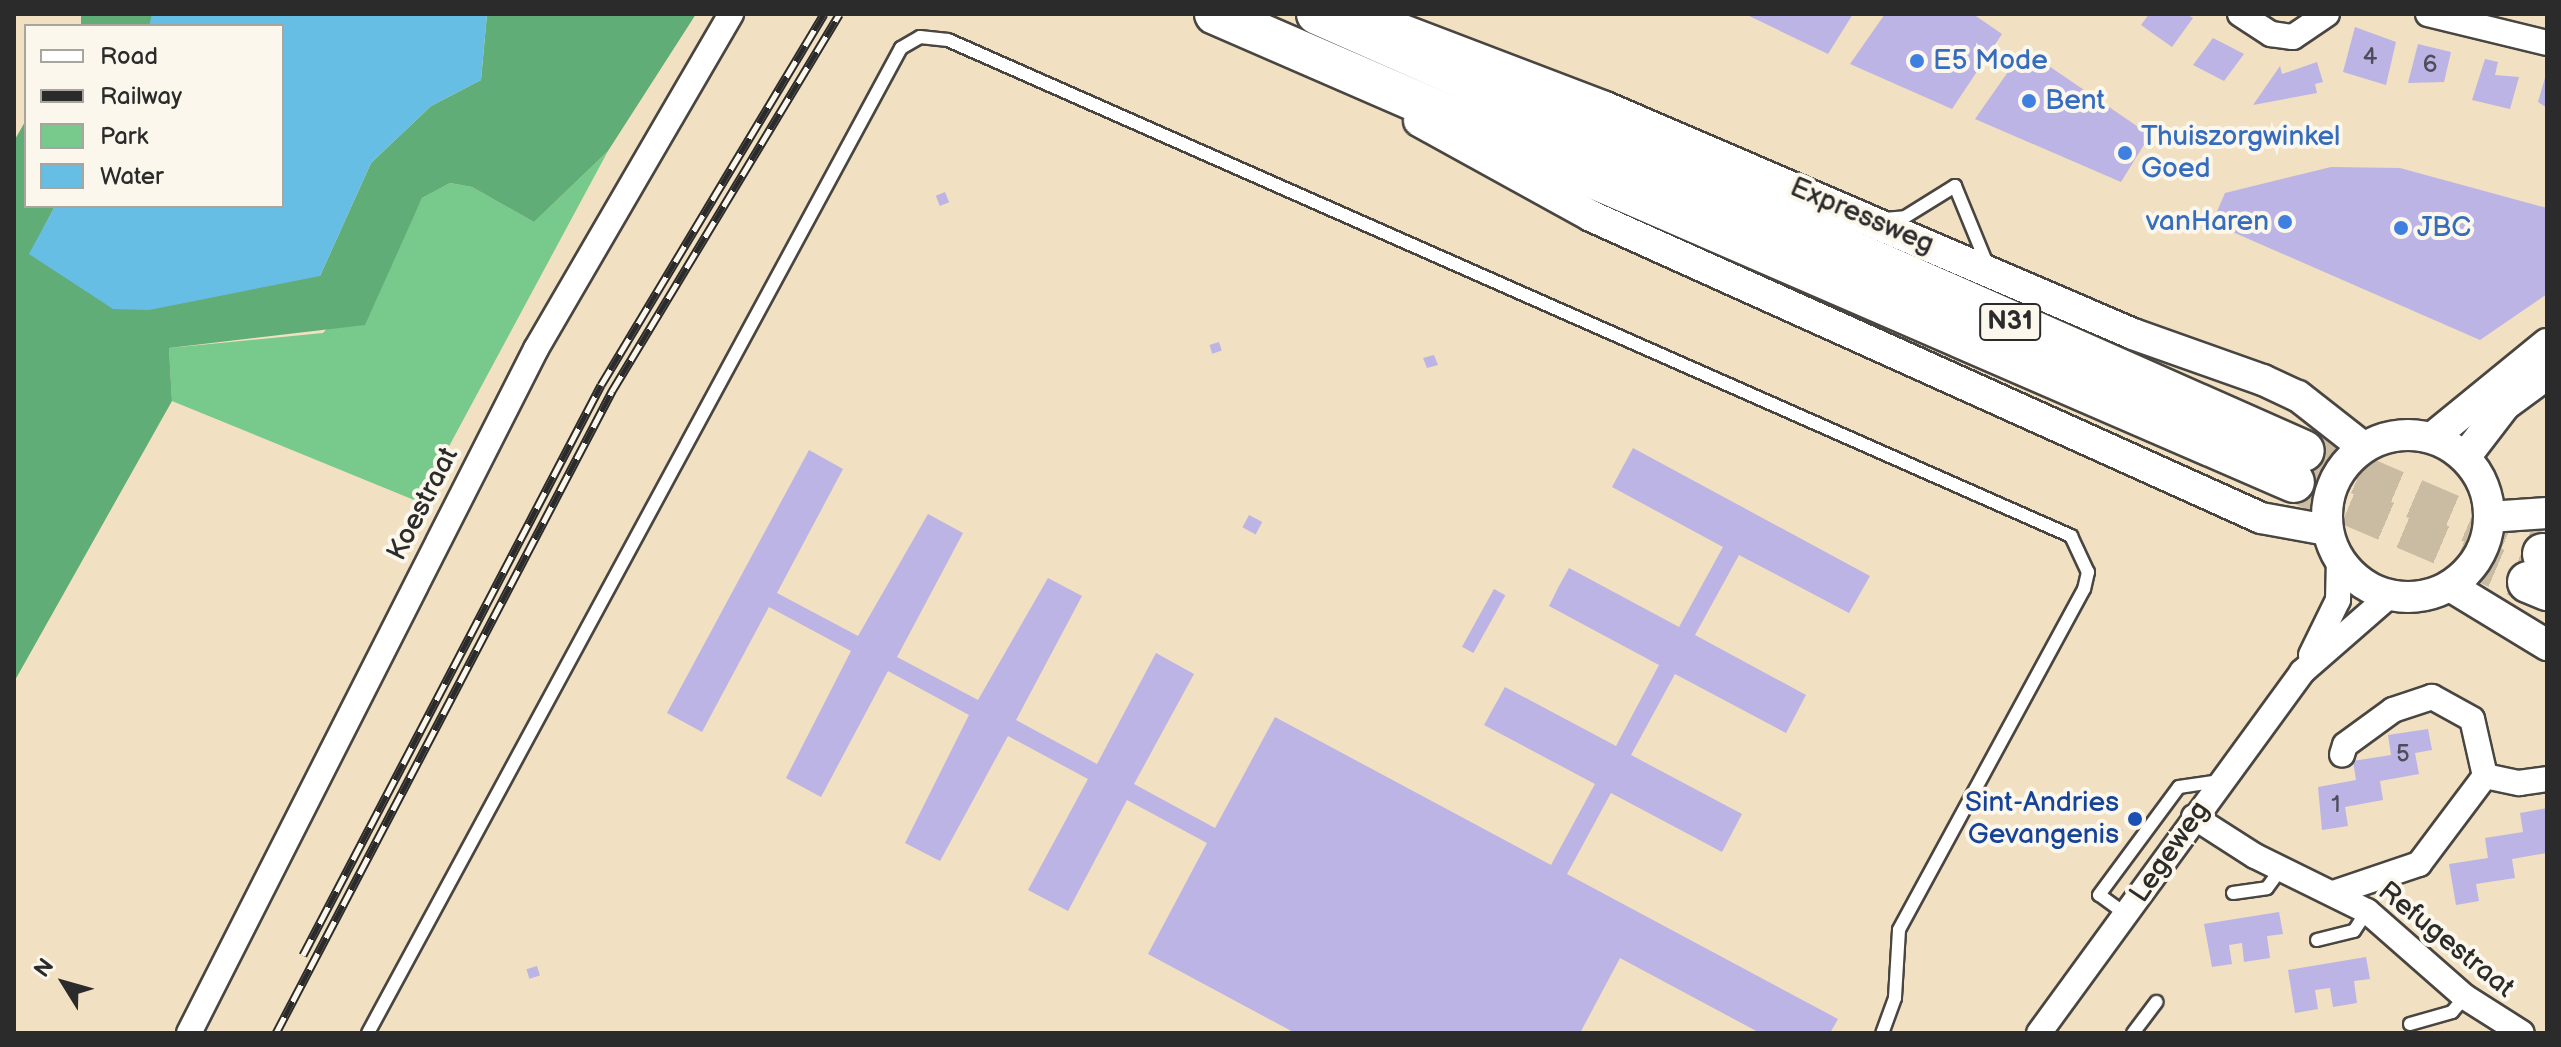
<!DOCTYPE html>
<style>
body{margin:0}
#map{position:relative;width:2561px;height:1047px;overflow:hidden;background:#f1e0c1;font-family:"Balsamiq Sans",sans-serif}
div>[style]{position:absolute}
[style*='--x']{left:calc(var(--x)*1px);top:calc(var(--y)*1px);width:calc(var(--w)*1px);rotate:calc(var(--a)*1deg)}
.green>*{inset:0;background:#77c98c}
.forest>*{inset:0;background:#61ad78;transform-origin:0 0}
.water>*{inset:0;background:#67bee4}
.building>*{inset:0;background:#bbb4e4;transform-origin:0 0}
.trunk-tunnel>*{height:40px;margin-top:-20px;transform-origin:0;background:repeating-linear-gradient(90deg,#c9bca3 0 40px,transparent 0 60px)}
.roads{filter:drop-shadow(2px 0 #494642) drop-shadow(-2px 0 #494642) drop-shadow(0 2px #494642) drop-shadow(0 -2px #494642)}
.service>*{height:12px;margin:-6px;padding:0 6px;transform-origin:6px;border-radius:6px;background:#fff}
.minor>*{height:24px;margin:-12px;padding:0 12px;transform-origin:12px;border-radius:12px;background:#fff}
.tertiary>*{height:30px;margin:-15px;padding:0 15px;transform-origin:15px;border-radius:15px;background:#fff}
.tertiary>.ring{margin:-15px;padding:0;box-sizing:content-box;background:none;border:30px solid #fff;border-radius:50%}
.trunk>*{height:40px;margin:-20px;padding:0 20px;transform-origin:20px;border-radius:20px;background:#fff}
.rail>*{height:9px;margin-top:-4.5px;transform-origin:0;background:repeating-linear-gradient(90deg,#fbf7ec 0 18px,#2b2b2b 0 36px);box-sizing:border-box;border-block:2px solid #2b2b2b}
.dots>*{width:22px;height:22px;translate:-50% -50%;box-sizing:border-box;border:4px solid #fbf7ec;border-radius:50%}
span{translate:-50% -50%;white-space:nowrap;text-align:center;line-height:1.15;-webkit-text-stroke:8px #fbf7ec;paint-order:stroke}
.number-label{font-size:24px;color:#4f4d59}
.number-label span{-webkit-text-stroke-width:0}
.shield-label span{padding:2px 6px;background:#fbf7ec;border:2px solid;border-radius:6px;-webkit-text-stroke-width:0}
.shield-label{font-size:26px;color:#2b2b2b;font-weight:700}
.shop-label{font-size:28px;color:#366cbe}
.left{translate:0 -50%;text-align:left}
.right{translate:-100% -50%;text-align:right}
.street-label{font-size:28px;color:#2b2b2b}
.transit-label{font-size:28px;color:#164399}
.frame{position:absolute;inset:0;border:16px solid #2b2b2b;pointer-events:none}
.legend{position:absolute;left:24px;top:24px;width:260px;height:184px;box-sizing:border-box;background:#fbf7ec;border:2px solid #a8a59f;margin:0;padding:10px 14px;list-style:none;font-size:24px;color:#2b2b2b}
.legend li{display:flex;align-items:center;gap:16px;height:40px}
.legend b{width:40px;border:2px solid #a8a59f}
.north{position:absolute;left:24px;top:943px;width:80px;height:80px;-webkit-text-stroke:6px #fbf7ec;paint-order:stroke;rotate:307deg;font-size:22px;font-weight:700;line-height:32px;text-align:center;color:#2b2b2b}
.north::after{content:'';display:block;margin:auto;width:28px;height:36px;background:#2b2b2b;clip-path:polygon(50% 0,100% 100%,50% 72%,0 100%)}
</style>
<div id="map">
<div class="green">
<i style="clip-path:polygon(608px 151px,419px 502px,172px 401px,169px 348px,323px 333px,398px 248px,422px 198px,450px 183px,472px 187px,534px 222px)"></i>
</div>
<div class="forest">
<i style="left:81px;top:14px;width:71px;height:12px"></i>
<i style="clip-path:polygon(487px 14px,696px 14px,608px 151px,534px 222px,472px 187px,450px 183px,422px 198px,365px 325px,169px 348px,172px 401px,14px 682px,14px 141px,26px 120px,26px 206px,55px 206px,30px 254px,320px 276px,371px 163px,431px 106px,481px 80px)"></i>
</div>
<div class="water">
<i style="clip-path:polygon(152px 14px,487px 14px,481px 80px,431px 106px,371px 163px,320px 276px,149px 310px,113px 309px,29px 254px,55px 206px,282px 206px,282px 26px,149px 26px)"></i>
</div>
<div class="building">
<i style="clip-path:polygon(1745px 14px,1853px 14px,1828px 54px)"></i>
<i style="clip-path:polygon(1885px 14px,1973px 14px,2002px 34px,1952px 109px,1850px 64px)"></i>
<i style="clip-path:polygon(2149px 14px,2186px 14px,2193px 18px,2172px 47px,2141px 25px)"></i>
<i style="clip-path:polygon(2355px 27px,2396px 42px,2386px 85px,2343px 72px)"></i>
<i style="clip-path:polygon(2213px 38px,2244px 54px,2224px 81px,2193px 65px)"></i>
<i style="clip-path:polygon(2418px 44px,2451px 52px,2444px 82px,2408px 83px)"></i>
<i style="clip-path:polygon(2024px 49px,2150px 135px,2121px 182px,1975px 119px)"></i>
<i style="clip-path:polygon(2485px 59px,2498px 62px,2495px 75px,2519px 77px,2510px 109px,2472px 100px)"></i>
<i style="clip-path:polygon(2317px 62px,2323px 82px,2315px 84px,2317px 93px,2253px 105px,2280px 66px,2282px 74px)"></i>
<i style="clip-path:polygon(2547px 71px,2547px 108px,2538px 102px)"></i>
<i style="clip-path:polygon(2331px 167px,2400px 168px,2547px 208px,2547px 294px,2480px 340px,2212px 223px,2225px 193px)"></i>
<i style="left:945px;top:192px;width:11px;height:10px;rotate:68deg"></i>
<i style="left:1219px;top:342px;width:9px;height:10px;rotate:72deg"></i>
<i style="clip-path:polygon(1434px 355px,1438px 365px,1427px 368px,1423px 358px)"></i>
<i style="clip-path:polygon(1633px 448px,1870px 576px,1849px 613px,1739px 555px,1695px 635px,1806px 695px,1786px 733px,1675px 674px,1631px 755px,1742px 814px,1722px 852px,1611px 793px,1567px 874px,1838px 1019px,1830px 1033px,1760px 1033px,1620px 958px,1580px 1033px,1295px 1033px,1148px 954px,1207px 843px,1127px 800px,1068px 911px,1028px 890px,1088px 779px,1008px 736px,940px 861px,905px 843px,969px 715px,888px 671px,821px 797px,786px 778px,851px 651px,769px 607px,702px 732px,667px 713px,809px 450px,843px 469px,777px 593px,858px 636px,928px 514px,963px 533px,897px 657px,978px 700px,1048px 578px,1082px 596px,1016px 720px,1097px 764px,1156px 653px,1194px 674px,1134px 784px,1215px 828px,1275px 717px,1551px 865px,1595px 784px,1484px 725px,1505px 687px,1616px 746px,1659px 665px,1549px 606px,1559px 586px,1569px 568px,1679px 627px,1723px 547px,1612px 487px)"></i>
<i style="left:1249px;top:515px;width:15px;height:14px;rotate:28deg"></i>
<i style="left:1494px;top:589px;width:13px;height:66px;rotate:29deg"></i>
<i style="clip-path:polygon(2428px 729px,2432px 750px,2415px 753px,2419px 774px,2380px 781px,2383px 800px,2345px 807px,2348px 826px,2322px 830px,2318px 787px,2356px 780px,2353px 761px,2391px 755px,2388px 735px)"></i>
<i style="clip-path:polygon(2547px 808px,2547px 853px,2512px 859px,2515px 878px,2476px 884px,2479px 901px,2456px 905px,2449px 864px,2488px 858px,2485px 838px,2523px 832px,2520px 813px)"></i>
<i style="clip-path:polygon(2119px 828px,2123px 830px,2114px 843px,2110px 840px)"></i>
<i style="clip-path:polygon(2279px 912px,2283px 934px,2267px 936px,2270px 958px,2244px 962px,2242px 943px,2229px 945px,2232px 964px,2212px 967px,2204px 924px)"></i>
<i style="clip-path:polygon(2366px 957px,2370px 979px,2354px 981px,2357px 1003px,2333px 1007px,2330px 988px,2315px 990px,2318px 1009px,2295px 1013px,2288px 970px)"></i>
<i style="left:537px;top:966px;width:10px;height:11px;rotate:73deg"></i>
</div>
<div class="trunk-tunnel">
<i style="--x:2304;--y:451;--w:260;--a:23.3"></i>
<i style="--x:2294;--y:482;--w:254;--a:23.1"></i>
</div>
<div class="roads">
<div class="service">
<i style="--x:1884;--y:219;--w:21;--a:-5"></i>
<i style="--x:1905;--y:217;--w:59;--a:-31.8"></i>
<i style="--x:1955;--y:186;--w:84;--a:67.7"></i>
<i style="--x:2233;--y:893;--w:34;--a:-8"></i>
<i style="--x:2267;--y:888;--w:22;--a:-54"></i>
<i style="--x:2127;--y:915;--w:34;--a:-144"></i>
<i style="--x:2099;--y:895;--w:134;--a:-53.5"></i>
<i style="--x:2179;--y:787;--w:40;--a:-8.5"></i>
<i style="--x:2317;--y:940;--w:38;--a:-14"></i>
<i style="--x:2354;--y:931;--w:24;--a:-57"></i>
<i style="--x:2410;--y:1024;--w:44;--a:-15.9"></i>
<i style="--x:2452;--y:1012;--w:20;--a:-49"></i>
<i style="--x:368;--y:1033;--w:1120;--a:-61.58"></i>
<i style="--x:901;--y:48;--w:22;--a:-30"></i>
<i style="--x:920;--y:37;--w:28;--a:6"></i>
<i style="--x:948;--y:40;--w:1228;--a:23.83"></i>
<i style="--x:2071;--y:536;--w:40;--a:65"></i>
<i style="--x:2088;--y:572;--w:17;--a:103"></i>
<i style="--x:2084;--y:589;--w:388;--a:118.5"></i>
<i style="--x:1899;--y:930;--w:68;--a:93.4"></i>
<i style="--x:1895;--y:998;--w:37;--a:110"></i>
<i style="--x:2133;--y:1033;--w:39;--a:-53"></i>
</div>
<div class="minor">
<i style="--x:2240;--y:14;--w:37;--a:33"></i>
<i style="--x:2271;--y:34;--w:22;--a:8"></i>
<i style="--x:2293;--y:37;--w:41;--a:-34.1"></i>
<i style="--x:2428;--y:14;--w:122;--a:13.7"></i>
<i style="--x:2311;--y:655;--w:61;--a:-63.9"></i>
<i style="--x:2338;--y:600;--w:40;--a:-88.6"></i>
<i style="--x:2485;--y:776;--w:35;--a:12"></i>
<i style="--x:2519;--y:783;--w:28;--a:-8"></i>
<i style="--x:2194;--y:817;--w:72;--a:32.6"></i>
<i style="--x:2255;--y:856;--w:125;--a:26.2"></i>
<i style="--x:2367;--y:911;--w:130;--a:41.3"></i>
<i style="--x:2465;--y:997;--w:67;--a:32.3"></i>
<i style="--x:2333;--y:893;--w:91;--a:-18.6"></i>
<i style="--x:2419;--y:864;--w:110;--a:-53.1"></i>
<i style="--x:2485;--y:776;--w:58;--a:-102.8"></i>
<i style="--x:2472;--y:719;--w:46;--a:-151.2"></i>
<i style="--x:2432;--y:697;--w:41;--a:161.6"></i>
<i style="--x:2393;--y:710;--w:59;--a:143.9"></i>
<i style="--x:2345;--y:745;--w:10;--a:107"></i>
<i style="--x:189;--y:1033;--w:767;--a:-63.1"></i>
<i style="--x:536;--y:349;--w:388;--a:-59.8"></i>
<i style="--x:2039;--y:1033;--w:447;--a:-53.9"></i>
<i style="--x:2302;--y:672;--w:114;--a:-41.1"></i>
</div>
<div class="tertiary">
<i style="--x:1364;--y:25;--w:21;--a:-5"></i>
<i style="--x:1385;--y:23;--w:235;--a:20.9"></i>
<i style="--x:1605;--y:107;--w:575;--a:23.26"></i>
<i style="--x:2133;--y:334;--w:138;--a:19.5"></i>
<i style="--x:2263;--y:380;--w:38;--a:25"></i>
<i style="--x:2298;--y:396;--w:83;--a:38.1"></i>
<i style="--x:1419;--y:121;--w:196;--a:28.9"></i>
<i style="--x:1591;--y:216;--w:735;--a:24.26"></i>
<i style="--x:2261;--y:518;--w:67;--a:10.3"></i>
<i class="ring" style="left:2327px;top:435px;width:132px;height:132px"></i>
<i style="--x:2433;--y:437;--w:147;--a:-39.2"></i>
<i style="--x:2465;--y:457;--w:66;--a:-52.4"></i>
<i style="--x:2505;--y:405;--w:52;--a:-36.4"></i>
<i style="--x:2489;--y:517;--w:58;--a:-3.9"></i>
<i style="--x:2450;--y:586;--w:114;--a:31.3"></i>
</div>
<div class="trunk">
<i style="--x:1215;--y:14;--w:1176;--a:23.45"></i>
<i style="--x:1317;--y:14;--w:1079;--a:23.88"></i>
<i style="--x:2543;--y:554;--w:4;--a:14"></i>
<i style="--x:2528;--y:582;--w:21;--a:23"></i>
</div>
</div>
<div class="rail">
<i style="--x:303;--y:955;--w:643;--a:-62.4"></i>
<i style="--x:601;--y:385;--w:433;--a:-59"></i>
<i style="--x:276;--y:1033;--w:725;--a:-62.37"></i>
<i style="--x:612;--y:391;--w:440;--a:-58.9"></i>
</div>
<div class="dots">
<i style="left:1917px;top:61px;background:#3f7fe0"></i>
<i style="left:2029px;top:101px;background:#3f7fe0"></i>
<i style="left:2125px;top:153px;background:#3f7fe0"></i>
<i style="left:2285px;top:222px;background:#3f7fe0"></i>
<i style="left:2401px;top:228px;background:#3f7fe0"></i>
<i style="left:2135px;top:819px;background:#1a4fb4"></i>
</div>
<div class="number-label">
<span style="left:2370px;top:57px">4</span>
<span style="left:2430px;top:65px">6</span>
<span style="left:2403px;top:754px">5</span>
<span style="left:2336px;top:805px">1</span>
</div>
<div class="shield-label">
<span style="left:2010px;top:322px">N31</span>
</div>
<div class="shop-label">
<span class="left" style="left:1933px;top:61px">E5 Mode</span>
<span class="left" style="left:2045px;top:101px">Bent</span>
<span class="left" style="left:2141px;top:153px">Thuiszorgwinkel<br>Goed</span>
<span class="right" style="left:2269px;top:222px">vanHaren</span>
<span class="left" style="left:2417px;top:228px">JBC</span>
</div>
<div class="street-label">
<span style="left:1862px;top:216px;rotate:23deg">Expressweg</span>
<span style="left:423px;top:504px;rotate:-63deg">Koestraat</span>
<span style="left:2170px;top:852px;rotate:-55deg">Legeweg</span>
<span style="left:2446px;top:940px;rotate:39deg">Refugestraat</span>
</div>
<div class="transit-label">
<span class="right" style="left:2119px;top:819px">Sint-Andries<br>Gevangenis</span>
</div>
<div class="frame"></div>
<ul class="legend">
<li><b style="height:10px;background:#fff"></b>Road</li>
<li><b style="height:10px;background:#2b2b2b"></b>Railway</li>
<li><b style="height:22px;background:#77c98c"></b>Park</li>
<li><b style="height:22px;background:#67bee4"></b>Water</li>
</ul>
<div class="north">N</div>
</div>
